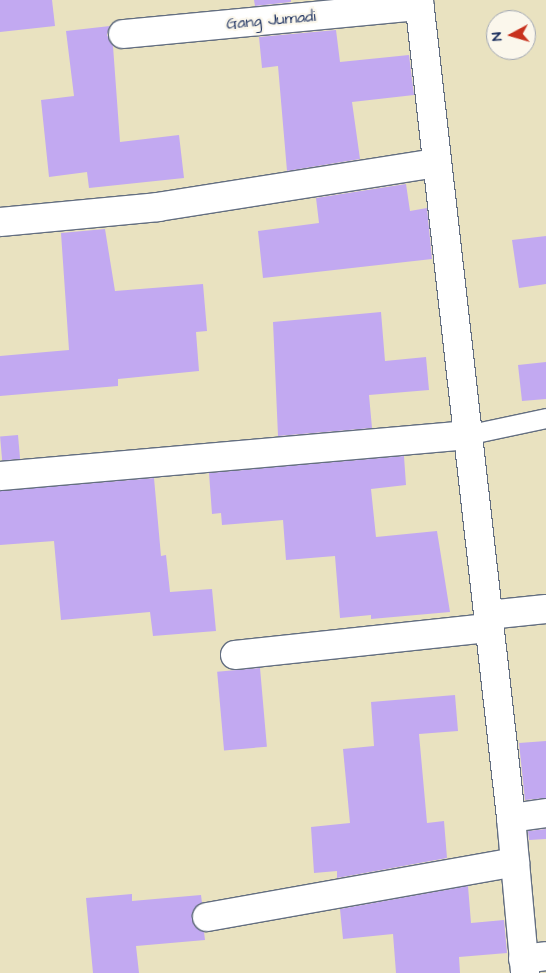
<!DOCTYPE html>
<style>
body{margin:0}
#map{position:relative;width:546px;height:973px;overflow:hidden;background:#e9e2c0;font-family:"Architects Daughter",sans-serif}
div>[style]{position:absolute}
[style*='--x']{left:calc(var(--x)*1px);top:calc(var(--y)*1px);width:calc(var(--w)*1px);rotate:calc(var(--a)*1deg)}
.building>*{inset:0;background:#c2a9f1;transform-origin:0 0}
.roads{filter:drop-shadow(1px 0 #636e80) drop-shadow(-1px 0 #636e80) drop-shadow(0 1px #636e80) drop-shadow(0 -1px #636e80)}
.service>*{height:19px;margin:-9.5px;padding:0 9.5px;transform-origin:9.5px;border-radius:9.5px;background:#fff}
.minor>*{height:28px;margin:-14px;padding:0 14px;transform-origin:14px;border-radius:14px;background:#fff}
span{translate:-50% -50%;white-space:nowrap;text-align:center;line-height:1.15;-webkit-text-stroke:4.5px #fbf7ec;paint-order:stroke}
.street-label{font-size:16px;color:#1b2f5e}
.north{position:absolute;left:486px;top:10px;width:50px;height:50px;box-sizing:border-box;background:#fbf7ec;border:1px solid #a1a7b3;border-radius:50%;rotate:264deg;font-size:14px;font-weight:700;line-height:20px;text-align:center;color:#1b2f5e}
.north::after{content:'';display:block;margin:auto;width:18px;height:22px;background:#c8321e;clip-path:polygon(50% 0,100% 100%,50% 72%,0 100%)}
</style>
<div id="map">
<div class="building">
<i style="clip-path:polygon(0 0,52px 0,55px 26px,0 32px)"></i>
<i style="clip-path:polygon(254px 0,291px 0,291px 2px,255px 6px)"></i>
<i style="clip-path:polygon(110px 26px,107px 35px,113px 46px,120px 142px,179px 135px,184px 178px,89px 188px,87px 172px,49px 177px,41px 100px,74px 96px,66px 31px)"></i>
<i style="clip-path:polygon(336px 30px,340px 62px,409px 55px,414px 95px,352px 102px,360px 159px,287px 171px,278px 66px,262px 68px,259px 37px)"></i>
<i style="clip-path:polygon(406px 184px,410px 211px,427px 208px,432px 259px,263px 278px,258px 231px,319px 223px,316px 198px)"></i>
<i style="clip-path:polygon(105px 229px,115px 291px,203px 284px,207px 331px,196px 332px,199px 371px,118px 379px,118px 386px,0 396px,0 356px,69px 350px,61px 233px)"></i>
<i style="clip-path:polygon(546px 236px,546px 284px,519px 288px,512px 240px)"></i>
<i style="clip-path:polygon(381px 312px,385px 361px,426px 357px,429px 390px,369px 395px,372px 428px,278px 436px,273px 322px)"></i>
<i style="clip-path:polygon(546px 362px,546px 399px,522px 401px,518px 365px)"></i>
<i style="left:18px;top:435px;width:24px;height:18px;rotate:85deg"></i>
<i style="clip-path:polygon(404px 456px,406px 485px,371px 489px,376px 537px,437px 531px,450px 612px,371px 619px,371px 615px,340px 618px,335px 556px,286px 560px,283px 520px,222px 525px,221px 513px,212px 514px,209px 473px)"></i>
<i style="clip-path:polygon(154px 478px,161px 556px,166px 555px,170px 592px,212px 589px,216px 631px,153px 636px,150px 612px,61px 620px,54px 541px,0 545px,0 491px)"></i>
<i style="left:260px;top:668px;width:79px;height:43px;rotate:85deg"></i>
<i style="clip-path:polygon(455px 695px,458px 731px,419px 734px,427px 823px,444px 821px,447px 858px,337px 878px,337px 871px,314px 873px,311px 827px,350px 823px,343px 749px,374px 746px,371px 702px)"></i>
<i style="clip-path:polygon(546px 741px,546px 798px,525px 800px,519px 743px)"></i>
<i style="clip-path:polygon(546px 829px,546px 839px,529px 840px,528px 831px)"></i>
<i style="clip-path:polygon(468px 886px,471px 923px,504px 920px,507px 953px,459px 957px,460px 973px,396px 973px,393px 934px,343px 939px,340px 909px)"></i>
<i style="clip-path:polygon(132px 894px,132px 901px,201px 895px,202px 903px,193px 911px,192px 919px,195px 927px,204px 932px,205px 940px,136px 946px,139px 973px,93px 973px,86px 898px)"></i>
</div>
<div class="roads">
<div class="service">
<i style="--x:466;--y:435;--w:82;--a:-12"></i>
</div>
<div class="minor">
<i style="--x:419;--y:0;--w:823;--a:83.58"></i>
<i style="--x:511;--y:818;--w:156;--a:84.8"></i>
<i style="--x:123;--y:34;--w:298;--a:-5.4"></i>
<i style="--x:0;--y:222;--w:159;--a:-5.4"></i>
<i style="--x:158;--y:207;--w:281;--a:-9"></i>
<i style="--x:0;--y:476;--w:468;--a:-5"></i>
<i style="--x:488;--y:615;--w:58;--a:-5.9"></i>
<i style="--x:235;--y:655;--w:254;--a:-6.1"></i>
<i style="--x:511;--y:818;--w:35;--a:-8"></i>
<i style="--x:207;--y:917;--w:313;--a:-10.1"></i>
<i style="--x:523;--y:959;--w:23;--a:-7"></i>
</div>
</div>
<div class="street-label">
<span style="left:271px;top:20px;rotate:-5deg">Gang Jumadi</span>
</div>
<div class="north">N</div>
</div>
